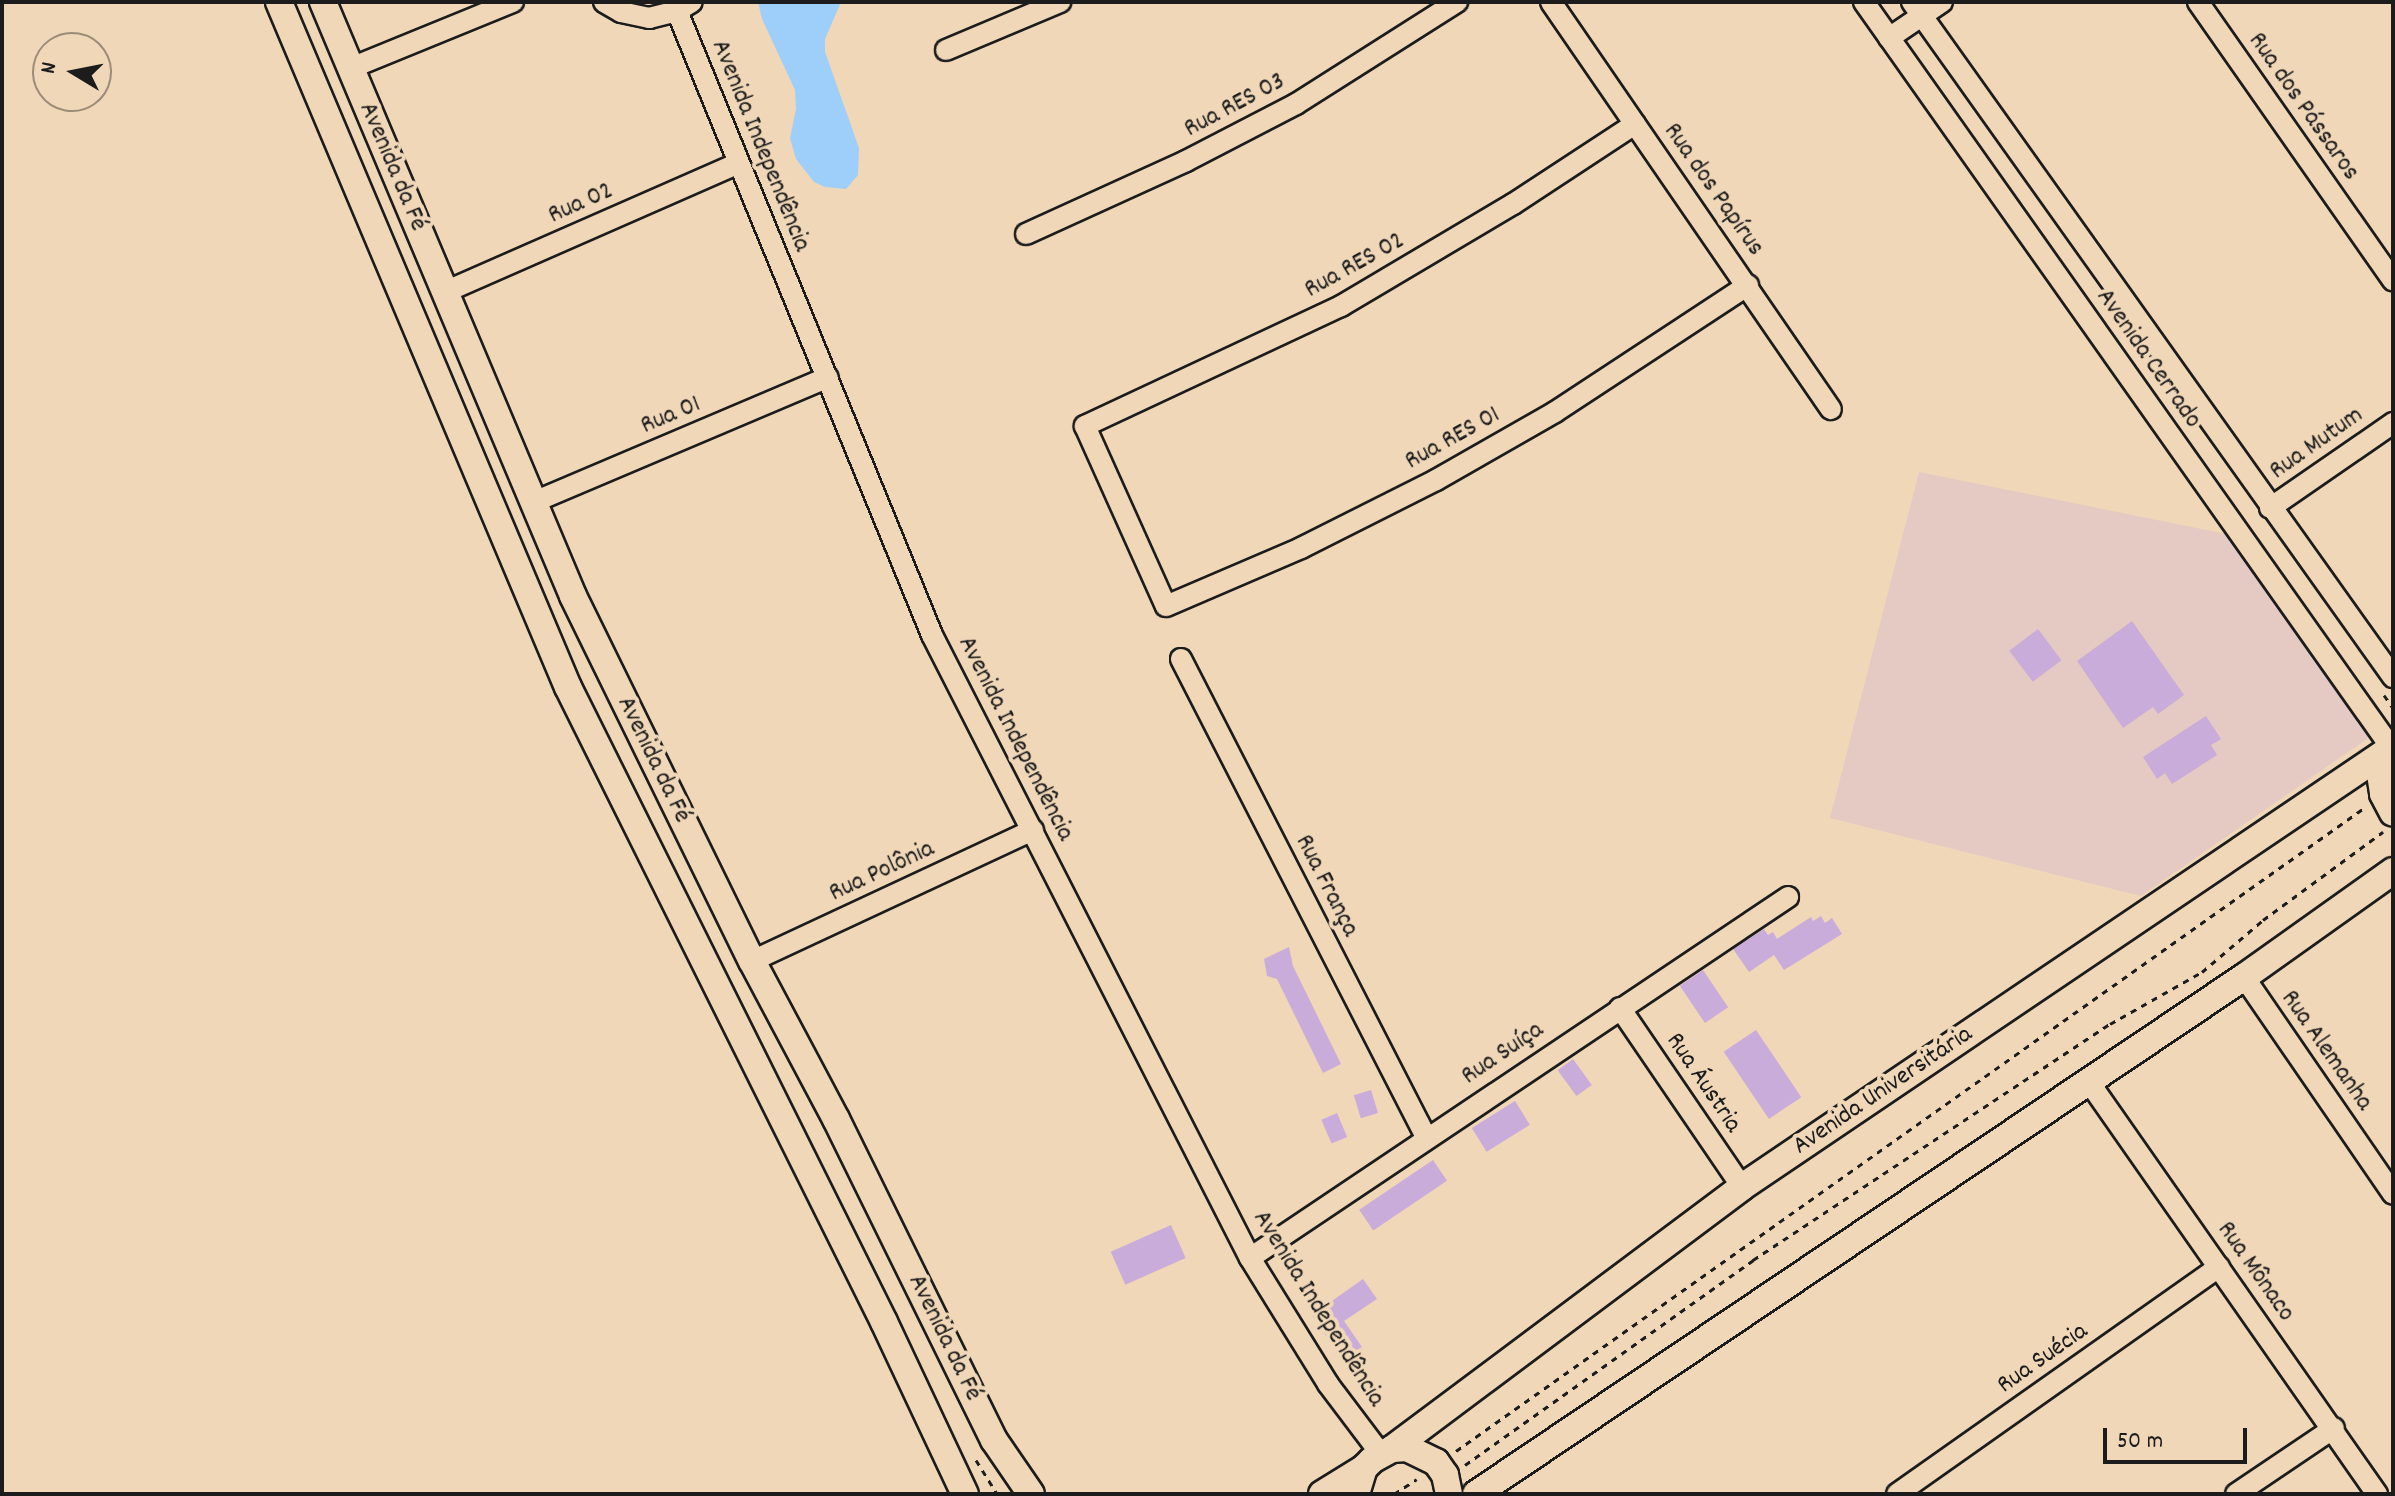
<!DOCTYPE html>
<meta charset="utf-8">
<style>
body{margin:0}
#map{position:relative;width:2395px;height:1496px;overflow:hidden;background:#f0d7b8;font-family:Dekko,sans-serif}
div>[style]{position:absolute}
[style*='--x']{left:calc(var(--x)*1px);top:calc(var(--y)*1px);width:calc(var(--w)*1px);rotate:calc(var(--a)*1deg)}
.built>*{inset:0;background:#e4cac2}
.water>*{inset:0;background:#9ecefa}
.building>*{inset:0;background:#c9acd9;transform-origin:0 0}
.path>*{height:3px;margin-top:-1.5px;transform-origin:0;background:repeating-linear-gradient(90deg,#1c1c1c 0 6px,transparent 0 12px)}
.roads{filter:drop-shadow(2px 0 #1c1c1c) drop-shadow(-2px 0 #1c1c1c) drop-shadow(0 2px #1c1c1c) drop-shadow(0 -2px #1c1c1c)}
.minor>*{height:20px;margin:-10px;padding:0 10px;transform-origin:10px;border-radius:10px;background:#f0d7b8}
.major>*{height:26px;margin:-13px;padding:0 13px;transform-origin:13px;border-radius:13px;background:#f0d7b8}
span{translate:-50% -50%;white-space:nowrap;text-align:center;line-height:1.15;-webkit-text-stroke:8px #f0d7b8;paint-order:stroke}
.street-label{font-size:26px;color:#1c1c1c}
.frame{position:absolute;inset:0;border:4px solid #1c1c1c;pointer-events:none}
.north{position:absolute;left:32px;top:32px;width:80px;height:80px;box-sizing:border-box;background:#f0d7b8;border:2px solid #9b8c7a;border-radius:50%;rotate:280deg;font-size:22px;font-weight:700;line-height:32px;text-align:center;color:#1c1c1c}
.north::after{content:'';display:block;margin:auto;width:28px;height:36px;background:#1c1c1c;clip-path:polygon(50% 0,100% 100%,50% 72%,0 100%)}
.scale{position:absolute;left:2103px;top:1428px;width:144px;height:36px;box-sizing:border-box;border:4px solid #1c1c1c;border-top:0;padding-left:10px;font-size:24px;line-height:28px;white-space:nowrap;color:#1c1c1c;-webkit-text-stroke:6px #f0d7b8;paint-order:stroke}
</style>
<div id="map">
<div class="built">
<i style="clip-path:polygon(1919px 472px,2236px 536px,2374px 734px,2141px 896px,1830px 818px)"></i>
</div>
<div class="water">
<i style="clip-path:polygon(758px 2px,841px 2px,825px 39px,825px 52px,859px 148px,858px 175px,846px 189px,825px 187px,814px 182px,796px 159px,790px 138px,796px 109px,795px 90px,762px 19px)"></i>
</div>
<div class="building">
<i style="clip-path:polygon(2132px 621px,2184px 695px,2158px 714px,2153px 707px,2123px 728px,2077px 661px)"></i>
<i style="left:2038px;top:629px;width:39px;height:36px;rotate:53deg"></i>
<i style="clip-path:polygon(2206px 716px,2221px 739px,2211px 745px,2217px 755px,2172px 784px,2165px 773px,2157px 779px,2143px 757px)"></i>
<i style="clip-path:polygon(1821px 916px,1825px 923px,1832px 918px,1842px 934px,1784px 970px,1774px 955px,1749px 972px,1733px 949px,1764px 929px,1768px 935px,1773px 932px,1777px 939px,1811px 917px,1813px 921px)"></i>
<i style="clip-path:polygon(1289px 947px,1293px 966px,1341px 1064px,1323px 1073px,1277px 979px,1267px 976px,1264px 959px)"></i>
<i style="left:1703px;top:970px;width:45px;height:28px;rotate:56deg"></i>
<i style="left:1756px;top:1030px;width:81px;height:39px;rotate:56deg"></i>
<i style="left:1573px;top:1059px;width:32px;height:19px;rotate:54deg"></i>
<i style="left:1371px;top:1090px;width:24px;height:18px;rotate:73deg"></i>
<i style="left:1515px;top:1101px;width:28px;height:51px;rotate:58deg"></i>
<i style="left:1337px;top:1113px;width:26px;height:17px;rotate:67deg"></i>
<i style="left:1433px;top:1160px;width:25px;height:89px;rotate:56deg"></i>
<i style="left:1171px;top:1225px;width:36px;height:66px;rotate:66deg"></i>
<i style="clip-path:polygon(1363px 1279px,1377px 1299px,1344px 1321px,1362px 1347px,1342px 1360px,1312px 1315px)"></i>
</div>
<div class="path">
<i style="--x:2384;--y:695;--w:16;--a:55"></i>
<i style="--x:1456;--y:1451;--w:1113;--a:-35.3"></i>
<i style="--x:976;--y:1460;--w:40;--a:58"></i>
<i style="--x:1465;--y:1465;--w:354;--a:-35.4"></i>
<i style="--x:1753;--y:1260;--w:428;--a:-33.5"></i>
<i style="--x:2110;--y:1024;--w:106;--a:-29.5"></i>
<i style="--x:2202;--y:972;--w:80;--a:-40.4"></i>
<i style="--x:2263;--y:920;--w:149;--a:-36.3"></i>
<i style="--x:1394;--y:1494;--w:27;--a:-33"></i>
</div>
<div class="roads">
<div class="minor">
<i style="--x:604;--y:2;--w:20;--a:30"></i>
<i style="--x:621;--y:12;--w:29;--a:12"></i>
<i style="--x:649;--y:18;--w:29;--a:-14"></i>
<i style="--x:677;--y:11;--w:17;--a:-31"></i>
<i style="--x:1551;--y:2;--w:494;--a:55.5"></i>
<i style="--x:1864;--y:2;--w:911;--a:54.74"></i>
<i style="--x:1912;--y:2;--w:829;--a:54.53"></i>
<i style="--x:2198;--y:2;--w:340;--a:55"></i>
<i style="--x:677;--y:11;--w:674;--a:67.77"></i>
<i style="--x:932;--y:635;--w:699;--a:62.96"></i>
<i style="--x:1250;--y:1258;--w:148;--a:58.2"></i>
<i style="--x:1328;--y:1384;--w:88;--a:52.9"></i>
<i style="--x:1889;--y:38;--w:64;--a:-34.2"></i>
<i style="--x:946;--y:50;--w:124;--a:-22.8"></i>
<i style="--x:351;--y:68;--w:175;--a:-22.2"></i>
<i style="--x:1635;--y:124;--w:146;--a:146.7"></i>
<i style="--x:1513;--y:204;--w:200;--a:149.3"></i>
<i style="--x:1341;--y:306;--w:283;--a:154.9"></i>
<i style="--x:1085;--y:426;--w:197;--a:65.8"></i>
<i style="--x:1166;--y:606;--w:147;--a:-23.2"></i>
<i style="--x:1301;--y:548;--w:151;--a:-26.7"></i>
<i style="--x:1436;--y:480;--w:137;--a:-29.7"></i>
<i style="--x:1555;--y:412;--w:231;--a:-33.3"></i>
<i style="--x:1026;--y:234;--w:176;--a:-24.5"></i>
<i style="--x:1186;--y:161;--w:124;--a:-27.4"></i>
<i style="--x:1296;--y:104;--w:191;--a:-32.4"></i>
<i style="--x:445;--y:292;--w:319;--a:-23.7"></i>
<i style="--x:534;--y:502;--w:319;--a:-23"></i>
<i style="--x:2270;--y:508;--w:150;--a:-34.6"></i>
<i style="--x:1181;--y:659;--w:537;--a:62.86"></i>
<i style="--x:752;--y:961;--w:310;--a:-25"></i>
<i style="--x:2244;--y:977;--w:263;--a:55.5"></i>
<i style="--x:1620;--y:1008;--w:217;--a:55.7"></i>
<i style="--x:2089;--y:1082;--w:503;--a:55.05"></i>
<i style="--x:1250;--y:1258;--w:648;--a:-33.86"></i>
<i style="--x:1897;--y:1494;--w:394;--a:-35.2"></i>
<i style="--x:2236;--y:1494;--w:118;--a:-34"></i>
</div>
<div class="major">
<i style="--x:279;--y:2;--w:743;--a:67.13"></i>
<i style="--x:568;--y:687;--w:709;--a:63.54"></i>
<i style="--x:884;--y:1322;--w:190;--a:64.8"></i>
<i style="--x:323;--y:2;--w:644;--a:67.17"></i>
<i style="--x:573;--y:596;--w:407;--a:63.9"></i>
<i style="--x:752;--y:961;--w:179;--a:62"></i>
<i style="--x:836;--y:1119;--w:358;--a:63.8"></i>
<i style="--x:994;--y:1440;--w:65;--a:55.6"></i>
<i style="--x:2391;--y:744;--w:32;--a:110"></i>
<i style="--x:2380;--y:774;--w:20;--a:81"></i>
<i style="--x:2383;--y:794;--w:21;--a:62"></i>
<i style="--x:1392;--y:1449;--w:437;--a:-36.8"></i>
<i style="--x:1742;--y:1187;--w:779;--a:-34.06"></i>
<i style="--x:1322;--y:1494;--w:49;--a:-31.8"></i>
<i style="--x:1356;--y:1494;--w:27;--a:-73"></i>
<i style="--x:1364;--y:1468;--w:11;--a:-45"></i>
<i style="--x:1372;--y:1460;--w:23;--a:-29"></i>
<i style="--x:1392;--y:1449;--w:15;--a:-4"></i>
<i style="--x:1407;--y:1448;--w:32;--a:26"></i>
<i style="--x:1436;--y:1462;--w:16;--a:55"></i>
<i style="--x:1445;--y:1475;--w:19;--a:78"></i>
<i style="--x:1476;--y:1494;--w:926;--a:-33.95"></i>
<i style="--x:2244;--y:977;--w:183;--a:-35.4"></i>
</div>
</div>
<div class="street-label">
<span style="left:1235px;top:106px;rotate:-28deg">Rua RES 03</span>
<span style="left:2303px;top:107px;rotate:55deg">Rua dos Pássaros</span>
<span style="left:760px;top:146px;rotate:68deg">Avenida Independência</span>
<span style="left:392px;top:167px;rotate:67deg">Avenida da Fé</span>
<span style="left:1713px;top:190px;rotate:55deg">Rua dos Papírus</span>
<span style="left:581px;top:204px;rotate:-24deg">Rua 02</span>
<span style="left:1355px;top:266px;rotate:-29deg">Rua RES 02</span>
<span style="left:2148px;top:359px;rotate:55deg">Avenida Cerrado</span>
<span style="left:671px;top:416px;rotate:-23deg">Rua 01</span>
<span style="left:1453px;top:439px;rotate:-29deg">Rua RES 01</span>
<span style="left:2317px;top:444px;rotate:-35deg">Rua Mutum</span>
<span style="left:1015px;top:739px;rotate:63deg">Avenida Independência</span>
<span style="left:653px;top:760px;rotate:64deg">Avenida da Fé</span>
<span style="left:882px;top:872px;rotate:-25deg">Rua Polônia</span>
<span style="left:1326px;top:886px;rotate:63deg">Rua França</span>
<span style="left:2326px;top:1051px;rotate:55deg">Rua Alemanha</span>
<span style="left:1503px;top:1054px;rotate:-34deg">Rua Suíça</span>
<span style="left:1703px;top:1083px;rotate:56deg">Rua Áustria</span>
<span style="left:1883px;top:1091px;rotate:-34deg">Avenida Universitária</span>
<span style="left:2255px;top:1272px;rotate:55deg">Rua Mônaco</span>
<span style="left:1318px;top:1309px;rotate:58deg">Avenida Independência</span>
<span style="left:944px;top:1338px;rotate:64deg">Avenida da Fé</span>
<span style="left:2043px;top:1359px;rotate:-35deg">Rua Suécia</span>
</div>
<div class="frame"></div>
<div class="north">N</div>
<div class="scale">50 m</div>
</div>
